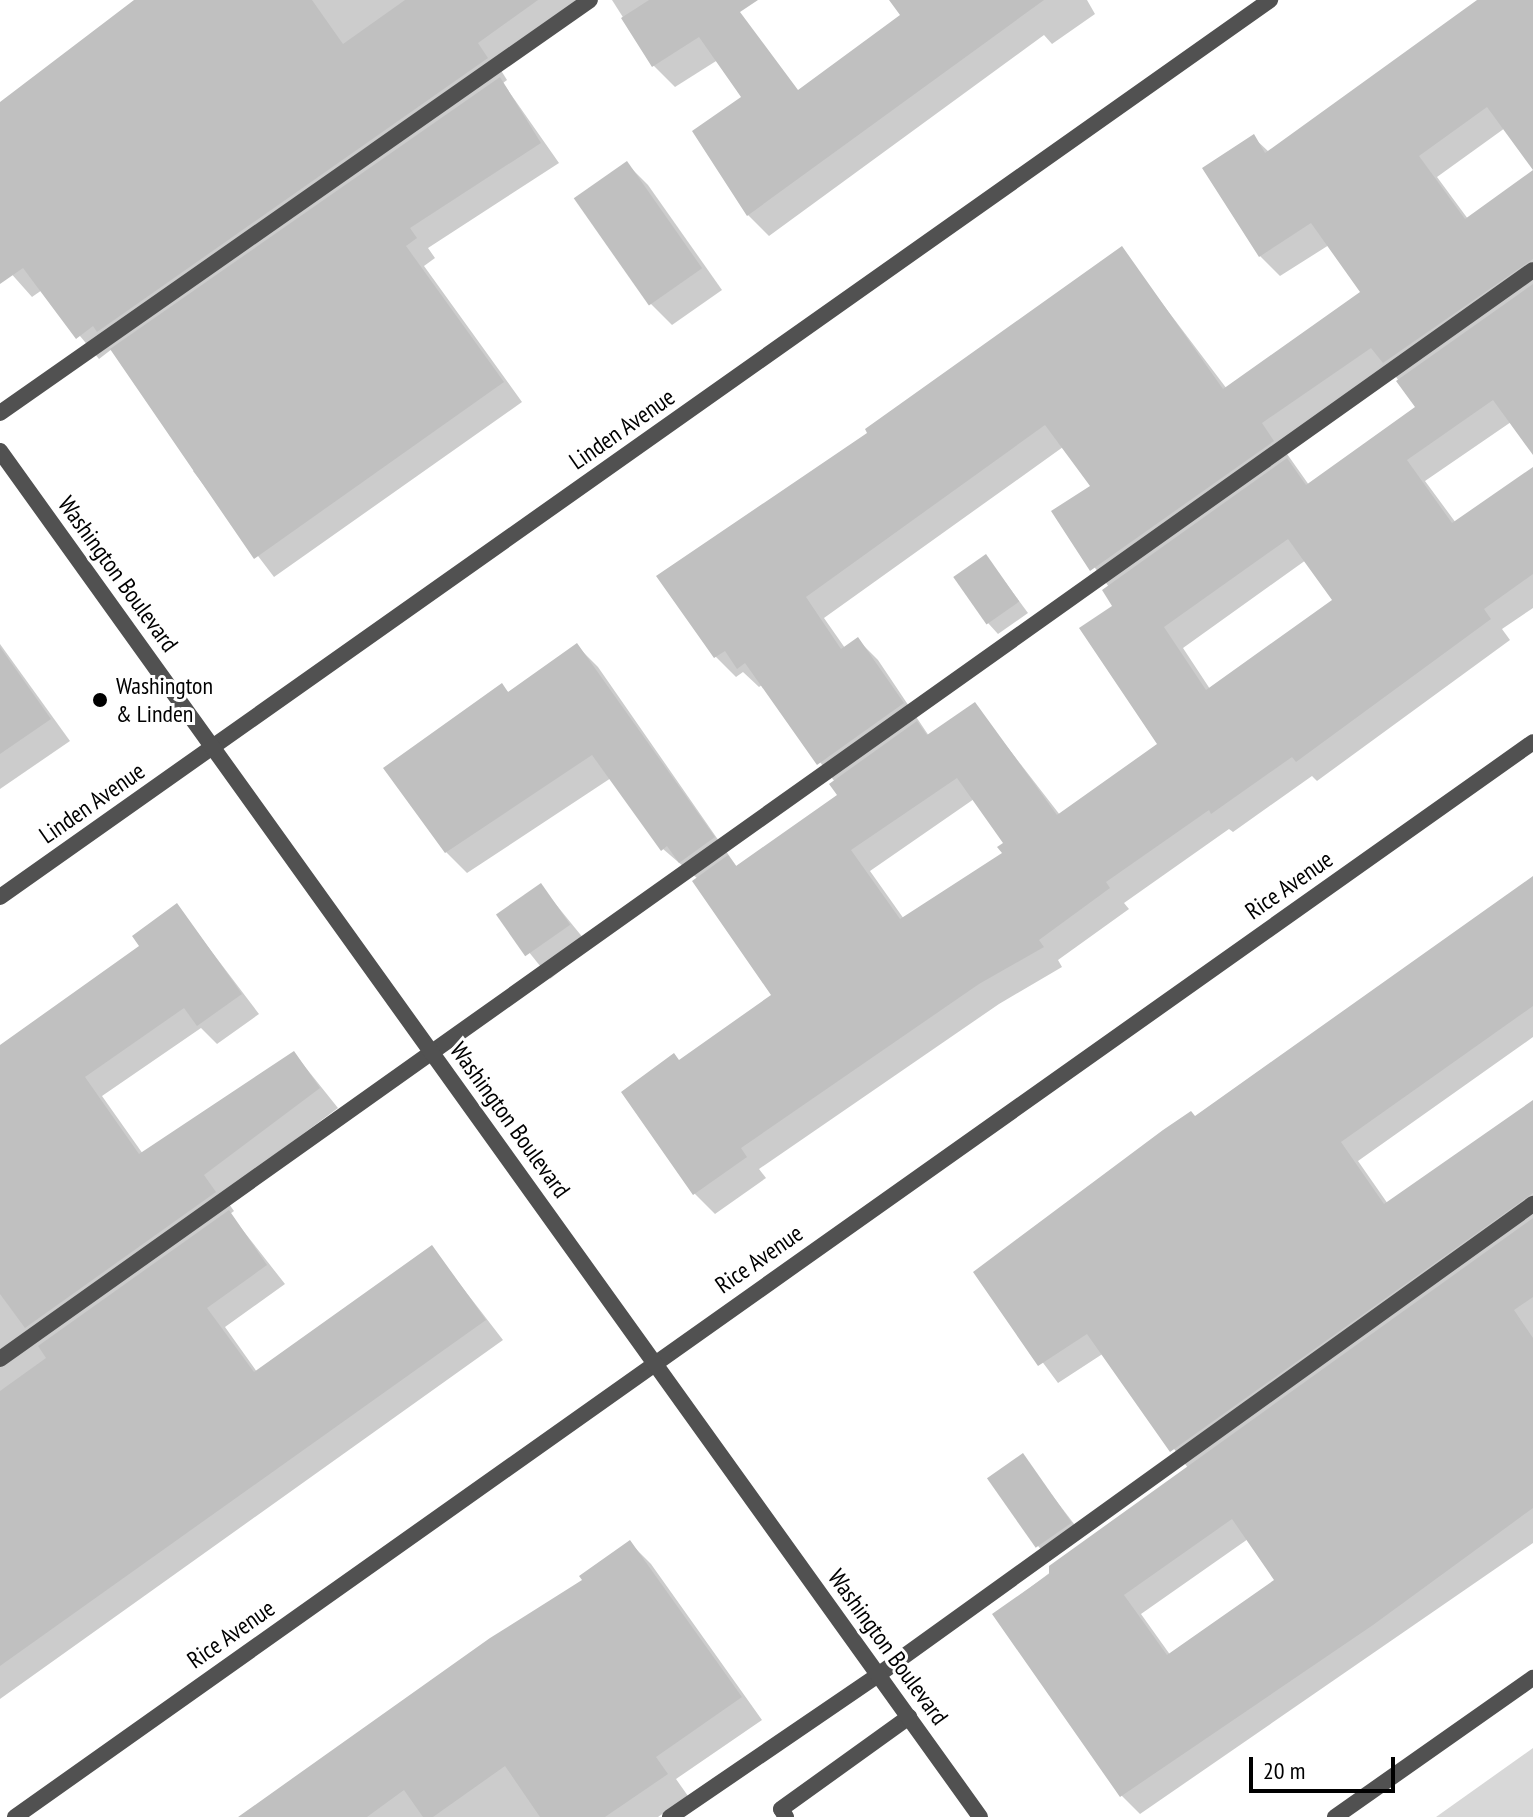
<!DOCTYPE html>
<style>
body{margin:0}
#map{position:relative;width:1533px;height:1817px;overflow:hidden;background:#fff;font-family:"PT Sans Narrow",sans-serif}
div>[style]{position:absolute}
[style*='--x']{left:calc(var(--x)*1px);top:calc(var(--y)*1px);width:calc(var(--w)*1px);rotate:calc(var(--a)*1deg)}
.green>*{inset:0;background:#d8d8d8}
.shadow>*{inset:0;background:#0003;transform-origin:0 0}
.building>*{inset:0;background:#c0c0c0;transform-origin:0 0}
.service>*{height:16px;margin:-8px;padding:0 8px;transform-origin:8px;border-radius:8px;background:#515151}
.minor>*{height:16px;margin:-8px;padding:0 8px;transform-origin:8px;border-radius:8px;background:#515151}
.tertiary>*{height:16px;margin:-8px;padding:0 8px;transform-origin:8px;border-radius:8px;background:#515151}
.dots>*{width:22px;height:22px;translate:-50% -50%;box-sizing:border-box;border:4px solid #fff;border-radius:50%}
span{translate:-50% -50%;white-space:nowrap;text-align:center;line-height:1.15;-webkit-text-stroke:6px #fff;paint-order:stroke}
.street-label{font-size:24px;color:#000}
.poi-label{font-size:24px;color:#000}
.left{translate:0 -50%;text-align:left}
.scale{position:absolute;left:1249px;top:1757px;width:146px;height:36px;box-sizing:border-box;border:4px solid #000;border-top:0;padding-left:10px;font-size:24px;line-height:28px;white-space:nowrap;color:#000;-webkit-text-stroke:6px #fff;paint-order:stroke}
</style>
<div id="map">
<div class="green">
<i style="clip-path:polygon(1533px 1748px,1533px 1817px,1436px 1817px)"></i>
</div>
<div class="shadow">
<i style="clip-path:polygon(141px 0,596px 0,497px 64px,507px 80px,503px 83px,559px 163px,428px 248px,435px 258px,424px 266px,522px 402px,274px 577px,193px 471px,198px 468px,112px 349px,99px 359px,42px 290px,32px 297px,0 261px,0 104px)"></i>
<i style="clip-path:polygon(612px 0,712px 0,743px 44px,675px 87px,654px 66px)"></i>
<i style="clip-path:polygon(891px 0,1087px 0,1095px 14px,1052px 44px,1044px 35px,769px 236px,748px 215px,695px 132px,792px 111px,903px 16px)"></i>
<i style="clip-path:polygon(evenodd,1481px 0,1533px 0,1533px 167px,1505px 128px,1437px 177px,1468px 219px,1533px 173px,1533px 452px,1511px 422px,1425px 481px,1456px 523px,1533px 469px,1533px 608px,1502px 629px,1510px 640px,1317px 781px,1312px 776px,1233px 832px,1229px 829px,1124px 903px,1129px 909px,1058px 960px,1062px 967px,999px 1004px,759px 1169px,766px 1178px,715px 1214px,695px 1194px,680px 1062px,774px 996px,698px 879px,663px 849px,611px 778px,467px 873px,446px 852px,502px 686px,509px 693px,577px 646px,598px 667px,737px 867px,840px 796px,835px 782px,762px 685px,759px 687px,743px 672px,736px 677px,716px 657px,659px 576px,870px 433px,1121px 249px,1227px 389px,1363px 293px,1329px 245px,1280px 276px,1260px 256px,1253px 137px,1269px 152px,1481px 0,1390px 368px,1417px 408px,1309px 485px,1280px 444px,1390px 368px,1481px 0,1063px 447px,1093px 486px,1054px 512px,1109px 587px,1160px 744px,1060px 815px,974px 704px,929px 736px,878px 660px,858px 640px,845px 648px,824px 618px,1063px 447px,1481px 0,1306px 560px,1335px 600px,1210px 689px,1183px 648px,1306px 560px,1481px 0,974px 799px,1006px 844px,1004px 854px,904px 919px,870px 871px,974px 799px)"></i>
<i style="clip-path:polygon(627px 164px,648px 185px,722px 290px,672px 325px,651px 304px)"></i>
<i style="clip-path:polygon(986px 556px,1028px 613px,998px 634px,988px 623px)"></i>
<i style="clip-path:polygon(0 644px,70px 741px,0 789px)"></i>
<i style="clip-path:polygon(evenodd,1533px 877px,1533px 1037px,1358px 1161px,1388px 1204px,1533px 1102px,1533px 1543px,1140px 1814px,1122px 1796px,994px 1615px,1188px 1468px,1104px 1353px,1058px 1383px,976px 1272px,1533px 877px,1248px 1539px,1277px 1580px,1171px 1656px,1141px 1614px,1248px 1539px)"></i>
<i style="left:541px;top:886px;width:78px;height:51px;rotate:51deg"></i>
<i style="clip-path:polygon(177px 906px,259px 1014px,217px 1044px,201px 1028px,102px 1096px,143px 1154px,294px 1053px,338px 1108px,222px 1194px,234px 1211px,230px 1214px,285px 1284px,225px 1327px,257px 1372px,432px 1248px,503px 1340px,0 1699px,0 1048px,142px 946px)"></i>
<i style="clip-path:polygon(1022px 1456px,1081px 1533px,1048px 1557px,1038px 1546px)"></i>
<i style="clip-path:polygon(630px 1543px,651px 1564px,762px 1720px,676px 1779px,688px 1796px,658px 1817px,246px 1817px,585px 1581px)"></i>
</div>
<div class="building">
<i style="clip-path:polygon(134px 0,312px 0,343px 44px,405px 0,538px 0,478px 43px,488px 58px,97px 332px,93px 326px,76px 339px,23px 268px,0 284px,0 102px)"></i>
<i style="clip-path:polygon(649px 0,758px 0,740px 12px,798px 90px,900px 15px,889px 0,1044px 0,747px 216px,692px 131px,741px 97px,699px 37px,652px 67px,621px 18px)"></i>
<i style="clip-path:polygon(evenodd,1477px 0,1533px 0,1533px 259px,1383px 363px,1371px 348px,1262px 423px,1274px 441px,1090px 571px,1051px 511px,1090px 486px,1045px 425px,806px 597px,841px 649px,858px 637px,904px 703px,817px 765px,745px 663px,737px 669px,725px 651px,714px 658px,656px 576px,867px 433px,865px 429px,1122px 246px,1223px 389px,1360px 292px,1311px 223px,1259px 257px,1202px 168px,1254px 134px,1265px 153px,1477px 0,1487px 107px,1533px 170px,1465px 219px,1419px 156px,1487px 107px)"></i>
<i style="clip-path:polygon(500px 77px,541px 143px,410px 228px,417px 238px,406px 246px,504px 382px,254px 559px,110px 349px)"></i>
<i style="left:627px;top:161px;width:131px;height:65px;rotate:55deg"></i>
<i style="clip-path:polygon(evenodd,1533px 284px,1533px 455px,1493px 400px,1407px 460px,1452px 523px,1533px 467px,1533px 574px,1484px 609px,1491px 619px,1296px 762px,1292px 757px,1211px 814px,1209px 810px,1106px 882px,1110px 888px,1039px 940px,1044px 947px,979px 984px,741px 1148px,747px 1157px,693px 1195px,621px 1092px,674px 1053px,679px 1060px,771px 995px,692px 881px,728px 855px,736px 866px,837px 795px,829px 784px,917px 721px,927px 735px,975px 702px,1057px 815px,1157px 744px,1079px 628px,1112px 606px,1102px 590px,1287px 458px,1306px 485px,1415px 407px,1396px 381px,1533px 284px,1288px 539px,1332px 600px,1206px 690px,1164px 627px,1288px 539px,1533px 284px,957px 778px,1003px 843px,997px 847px,1002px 853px,900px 919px,851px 850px,957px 778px)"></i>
<i style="left:986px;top:554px;width:58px;height:40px;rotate:55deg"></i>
<i style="clip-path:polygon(577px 643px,715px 837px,679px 863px,667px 846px,661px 851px,592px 755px,445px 853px,383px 768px,502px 683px,508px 692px)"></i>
<i style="clip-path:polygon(0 647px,51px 719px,0 754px)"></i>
<i style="clip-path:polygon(1533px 876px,1533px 1006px,1341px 1142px,1384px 1204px,1533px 1100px,1533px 1193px,1170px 1452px,1087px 1334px,1038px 1366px,973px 1272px,1163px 1130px,1191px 1111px,1195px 1116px)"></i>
<i style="left:541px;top:883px;width:51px;height:55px;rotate:55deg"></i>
<i style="clip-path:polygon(177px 903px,242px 994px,197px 1026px,184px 1008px,85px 1077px,139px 1154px,294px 1051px,320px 1088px,204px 1175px,216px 1192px,25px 1328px,0 1294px,0 1045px,139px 946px,132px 936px)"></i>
<i style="clip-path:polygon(229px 1210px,267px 1265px,207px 1308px,254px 1372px,432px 1245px,486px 1320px,0 1666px,0 1391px,46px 1358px,38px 1346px)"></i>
<i style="clip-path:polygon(evenodd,1533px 1218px,1533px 1297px,1514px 1310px,1533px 1338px,1533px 1508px,1373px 1625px,1120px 1797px,992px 1614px,1049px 1574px,1049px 1566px,1533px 1218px,1232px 1519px,1274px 1580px,1167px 1655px,1124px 1595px,1232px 1519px)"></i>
<i style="left:1023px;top:1453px;width:85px;height:44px;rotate:55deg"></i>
<i style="clip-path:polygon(630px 1540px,742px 1697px,656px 1757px,668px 1774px,605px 1817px,540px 1817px,505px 1766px,433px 1817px,423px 1817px,404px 1790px,367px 1817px,238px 1817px,490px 1638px,582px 1580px,579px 1576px)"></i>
</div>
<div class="service">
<i style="--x:0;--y:413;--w:720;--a:-34.99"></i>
<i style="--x:0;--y:1359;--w:1880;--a:-35.39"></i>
<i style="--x:670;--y:1817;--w:252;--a:-34.3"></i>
<i style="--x:878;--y:1675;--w:807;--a:-35.72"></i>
<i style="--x:786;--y:1817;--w:9;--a:-122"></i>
<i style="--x:781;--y:1809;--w:158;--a:-35.7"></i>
</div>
<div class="minor">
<i style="--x:0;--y:897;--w:1555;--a:-35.23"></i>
<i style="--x:15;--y:1817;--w:1860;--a:-35.3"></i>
<i style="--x:1335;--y:1817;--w:242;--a:-35.1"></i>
</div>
<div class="tertiary">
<i style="--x:0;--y:451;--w:1681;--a:54.34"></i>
</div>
<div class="dots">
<i style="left:100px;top:700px;background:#000"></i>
</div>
<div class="street-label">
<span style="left:622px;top:429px;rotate:-35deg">Linden Avenue</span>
<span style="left:118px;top:574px;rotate:54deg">Washington Boulevard</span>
<span style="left:92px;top:803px;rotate:-35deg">Linden Avenue</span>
<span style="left:1289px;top:885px;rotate:-35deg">Rice Avenue</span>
<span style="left:510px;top:1120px;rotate:54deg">Washington Boulevard</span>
<span style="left:759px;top:1259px;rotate:-35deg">Rice Avenue</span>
<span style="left:231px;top:1634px;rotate:-35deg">Rice Avenue</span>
<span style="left:888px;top:1647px;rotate:54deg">Washington Boulevard</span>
</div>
<div class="poi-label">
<span class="left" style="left:116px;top:700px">Washington<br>&amp; Linden</span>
</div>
<div class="scale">20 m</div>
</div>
